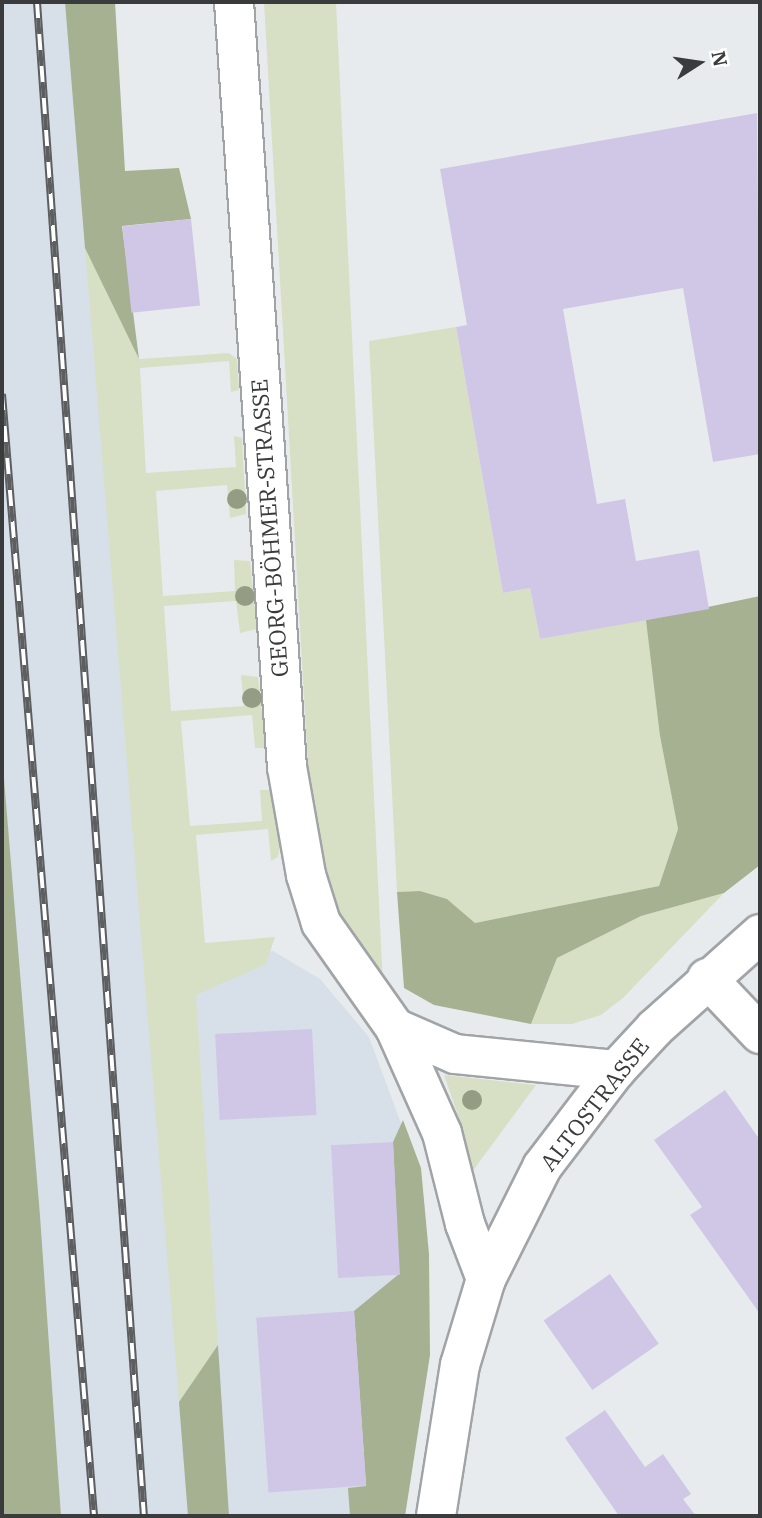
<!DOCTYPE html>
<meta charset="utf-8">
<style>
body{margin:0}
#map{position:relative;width:762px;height:1518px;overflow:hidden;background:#e8ebee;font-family:"IBM Plex Serif",serif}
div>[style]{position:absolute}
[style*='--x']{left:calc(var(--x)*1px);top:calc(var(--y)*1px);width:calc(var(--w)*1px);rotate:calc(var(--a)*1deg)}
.built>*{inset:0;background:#d7dfe9}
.green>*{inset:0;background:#d7e0c5}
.forest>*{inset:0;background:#a6b191}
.building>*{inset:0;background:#d0c7e7;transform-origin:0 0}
.roads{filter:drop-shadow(2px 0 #a1a4a7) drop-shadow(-2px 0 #a1a4a7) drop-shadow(0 2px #a1a4a7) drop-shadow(0 -2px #a1a4a7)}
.street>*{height:38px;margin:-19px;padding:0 19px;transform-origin:19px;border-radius:19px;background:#fff}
.secondary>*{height:38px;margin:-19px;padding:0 19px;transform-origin:19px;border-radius:19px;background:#fff}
.rail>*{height:8px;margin-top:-4px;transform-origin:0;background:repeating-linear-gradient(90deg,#fff 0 16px,#5c5e5f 0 32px);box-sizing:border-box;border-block:2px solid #5c5e5f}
.trees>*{width:20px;height:20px;margin:-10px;border-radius:50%;background:#949d83}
span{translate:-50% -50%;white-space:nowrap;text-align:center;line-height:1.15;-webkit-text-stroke:7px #fff;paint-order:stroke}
.street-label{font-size:23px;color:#393b3c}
.frame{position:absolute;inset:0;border:4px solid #393b3c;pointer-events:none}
.north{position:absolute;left:664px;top:28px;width:70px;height:70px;-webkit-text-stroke:5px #fff;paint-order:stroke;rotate:78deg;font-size:19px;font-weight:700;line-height:28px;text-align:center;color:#393b3c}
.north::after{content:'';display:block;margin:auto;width:24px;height:32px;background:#393b3c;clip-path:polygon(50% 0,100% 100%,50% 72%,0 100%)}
</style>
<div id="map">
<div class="built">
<i style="clip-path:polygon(2px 2px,75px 2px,177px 962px,273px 951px,320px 979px,369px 1037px,415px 1161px,401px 1516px,61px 1516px,2px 754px)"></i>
</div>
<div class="green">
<i style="clip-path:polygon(264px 2px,336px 2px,383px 987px,342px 930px,310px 801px)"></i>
<i style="clip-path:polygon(85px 248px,139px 359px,229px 353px,237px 359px,239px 390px,231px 392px,229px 361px,140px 368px,146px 473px,236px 467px,234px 436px,242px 438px,246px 514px,230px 518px,227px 485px,156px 491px,163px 596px,235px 591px,234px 560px,250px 561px,257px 629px,240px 633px,236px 601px,164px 606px,171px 711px,244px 706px,241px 675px,258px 677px,266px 748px,255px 748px,252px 715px,181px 721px,190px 826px,262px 821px,260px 790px,273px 790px,281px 841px,278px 857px,271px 861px,268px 829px,196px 835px,205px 943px,275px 937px,266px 964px,196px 995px,218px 1345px,179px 1402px)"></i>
<i style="clip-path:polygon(456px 327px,503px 593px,530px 588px,540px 639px,736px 603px,660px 736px,678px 829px,659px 886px,475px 923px,447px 899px,420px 891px,397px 892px,369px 341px)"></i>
<i style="clip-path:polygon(724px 893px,623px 998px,601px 1015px,572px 1024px,531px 1024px,557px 958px,641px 916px)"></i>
<i style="clip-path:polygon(444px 1075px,536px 1085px,472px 1172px,460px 1121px)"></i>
</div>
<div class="forest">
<i style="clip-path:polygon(65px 2px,115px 2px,125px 171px,179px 168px,191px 219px,122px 226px,139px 359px,85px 248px)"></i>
<i style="clip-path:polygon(760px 596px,760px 865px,724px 893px,641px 916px,557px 958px,531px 1024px,434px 1005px,404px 988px,397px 892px,420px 891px,447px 899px,475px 923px,659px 886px,678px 829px,660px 736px,646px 620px)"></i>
<i style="clip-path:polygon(2px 754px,40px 1216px,61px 1516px,2px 1516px)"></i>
<i style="clip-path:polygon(403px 1120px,421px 1168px,429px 1254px,430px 1355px,405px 1516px,350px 1516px,348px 1488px,366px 1486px,354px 1311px,399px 1274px,393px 1142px)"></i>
<i style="clip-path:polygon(218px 1345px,229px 1516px,188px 1516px,179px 1402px)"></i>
</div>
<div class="building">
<i style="clip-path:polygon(757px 113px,760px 454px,713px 462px,683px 288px,563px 309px,597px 504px,625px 499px,636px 561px,699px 550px,709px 609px,540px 639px,530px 588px,503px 593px,456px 327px,467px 325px,440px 169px)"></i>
<i style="left:191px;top:219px;width:87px;height:69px;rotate:84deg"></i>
<i style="left:312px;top:1029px;width:86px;height:97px;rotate:87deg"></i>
<i style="clip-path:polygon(725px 1090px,760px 1140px,760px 1314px,690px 1215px,702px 1207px,654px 1140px)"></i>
<i style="left:393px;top:1142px;width:133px;height:62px;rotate:87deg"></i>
<i style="left:610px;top:1274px;width:85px;height:81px;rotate:55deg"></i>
<i style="left:354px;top:1311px;width:175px;height:98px;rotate:86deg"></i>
<i style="clip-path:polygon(605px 1410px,645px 1467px,663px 1454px,691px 1494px,683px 1499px,696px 1516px,619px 1516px,565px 1438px)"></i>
</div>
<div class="roads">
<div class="street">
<i style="--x:234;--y:2;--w:767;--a:86.04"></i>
<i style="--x:287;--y:767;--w:110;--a:80"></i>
<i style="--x:306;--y:875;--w:50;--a:72.6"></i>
<i style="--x:321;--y:923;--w:128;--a:54.8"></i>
<i style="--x:395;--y:1028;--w:115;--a:65.9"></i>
<i style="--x:442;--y:1133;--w:94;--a:75.8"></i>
<i style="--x:465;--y:1224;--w:59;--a:69.1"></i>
<i style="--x:707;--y:978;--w:77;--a:46.6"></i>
<i style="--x:395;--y:1028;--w:65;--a:23.4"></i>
<i style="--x:455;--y:1054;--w:162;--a:5.7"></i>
</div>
<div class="secondary">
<i style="--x:436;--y:1516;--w:153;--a:-81"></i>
<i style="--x:460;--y:1365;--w:90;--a:-73.2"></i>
<i style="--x:486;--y:1279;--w:125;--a:-63.4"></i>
<i style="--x:542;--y:1167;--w:122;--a:-52.7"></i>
<i style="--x:616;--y:1070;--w:57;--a:-47.1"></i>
<i style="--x:655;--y:1028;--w:141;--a:-41.8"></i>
</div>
</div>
<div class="rail">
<i style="--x:37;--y:2;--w:1518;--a:85.96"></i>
<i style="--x:2;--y:394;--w:1126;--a:85.31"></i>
</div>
<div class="trees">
<i style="left:237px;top:499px"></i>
<i style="left:245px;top:596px"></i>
<i style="left:252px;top:698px"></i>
<i style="left:472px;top:1100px"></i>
</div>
<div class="street-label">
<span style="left:269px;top:528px;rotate:-94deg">GEORG-BÖHMER-STRASSE</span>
<span style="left:594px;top:1104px;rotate:-52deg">ALTOSTRASSE</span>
</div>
<div class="frame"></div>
<div class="north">N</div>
</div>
